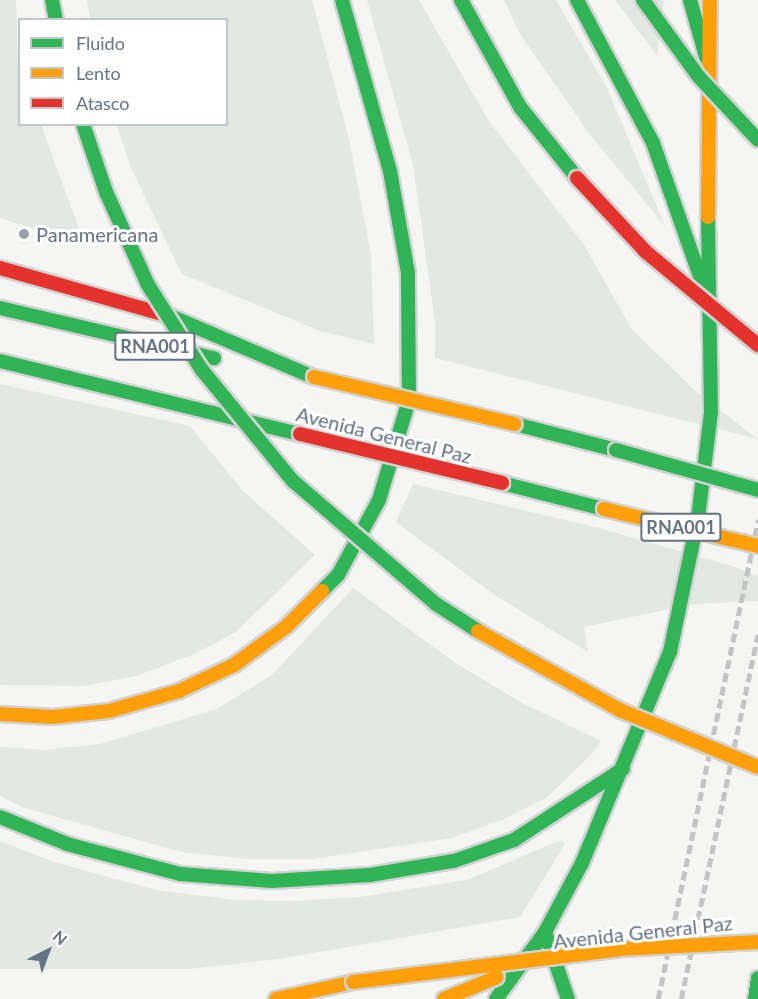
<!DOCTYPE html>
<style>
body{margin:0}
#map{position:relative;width:758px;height:999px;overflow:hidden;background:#f5f5f3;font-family:Lato,sans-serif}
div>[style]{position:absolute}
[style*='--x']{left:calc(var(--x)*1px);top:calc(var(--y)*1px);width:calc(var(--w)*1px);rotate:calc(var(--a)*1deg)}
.green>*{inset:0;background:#e4e8e2}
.roads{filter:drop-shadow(2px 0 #d2d3d4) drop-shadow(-2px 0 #d2d3d4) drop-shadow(0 2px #d2d3d4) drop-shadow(0 -2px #d2d3d4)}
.fast>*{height:14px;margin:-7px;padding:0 7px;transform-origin:7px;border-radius:7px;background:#30b455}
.slow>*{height:14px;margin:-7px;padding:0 7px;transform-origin:7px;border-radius:7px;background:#ff9f0a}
.jam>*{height:14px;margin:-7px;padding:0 7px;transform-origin:7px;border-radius:7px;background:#e5322d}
.rail>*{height:4.5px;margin-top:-2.25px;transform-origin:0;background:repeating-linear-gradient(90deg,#c3c4c4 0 9px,transparent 0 13.5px)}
.bridges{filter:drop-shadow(2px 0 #d2d3d3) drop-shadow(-2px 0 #d2d3d3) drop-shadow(0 2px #d2d3d3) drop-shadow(0 -2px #d2d3d3)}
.fast-bridge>*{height:14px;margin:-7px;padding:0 7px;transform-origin:7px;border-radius:7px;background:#30b455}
.slow-bridge>*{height:14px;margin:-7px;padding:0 7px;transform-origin:7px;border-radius:7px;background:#ff9f0a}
.jam-bridge>*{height:14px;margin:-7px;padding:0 7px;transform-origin:7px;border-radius:7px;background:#e5322d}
.dots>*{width:16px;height:16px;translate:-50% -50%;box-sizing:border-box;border:3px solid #fff;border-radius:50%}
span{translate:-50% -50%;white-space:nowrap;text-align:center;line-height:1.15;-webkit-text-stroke:6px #fff;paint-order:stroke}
.shield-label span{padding:2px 4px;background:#fff;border:2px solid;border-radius:4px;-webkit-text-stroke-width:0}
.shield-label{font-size:18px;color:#657383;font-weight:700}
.poi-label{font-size:20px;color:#657383}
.left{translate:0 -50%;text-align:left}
.street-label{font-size:20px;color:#657383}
.legend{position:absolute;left:18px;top:18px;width:210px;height:108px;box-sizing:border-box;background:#fff;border:2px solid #c1c7cd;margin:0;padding:8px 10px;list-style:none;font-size:18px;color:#657383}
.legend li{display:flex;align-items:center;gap:12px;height:30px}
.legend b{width:30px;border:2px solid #c1c7cd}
.north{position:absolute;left:18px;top:921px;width:60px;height:60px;-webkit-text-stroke:4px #fff;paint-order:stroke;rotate:42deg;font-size:16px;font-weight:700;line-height:24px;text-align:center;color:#657383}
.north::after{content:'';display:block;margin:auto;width:21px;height:27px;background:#657383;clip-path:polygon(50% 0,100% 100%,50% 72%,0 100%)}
</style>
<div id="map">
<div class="green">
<i style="clip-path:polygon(0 0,16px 0,20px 124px,41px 125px,85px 245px,0 218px)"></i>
<i style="clip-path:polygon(87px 0,312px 0,349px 139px,371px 254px,374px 344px,320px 331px,182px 274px,131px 168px,117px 125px,226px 124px,226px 20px,90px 19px)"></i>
<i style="clip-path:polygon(367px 0,419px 0,488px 120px,584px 245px,631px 328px,695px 391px,758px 439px,435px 358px,435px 322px,413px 165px)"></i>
<i style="clip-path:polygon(504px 0,556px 0,607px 88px,665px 226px,591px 136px,520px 34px)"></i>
<i style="clip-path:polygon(615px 0,664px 0,657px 55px)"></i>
<i style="clip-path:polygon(0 384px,190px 426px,243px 491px,315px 555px,236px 632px,192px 655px,136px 676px,84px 686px,0 685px)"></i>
<i style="clip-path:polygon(413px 484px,599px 528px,732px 566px,758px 576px,758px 601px,694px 604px,584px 627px,588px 652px,496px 596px,396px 522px)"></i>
<i style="clip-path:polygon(353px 588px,454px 662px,522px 703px,601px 741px,592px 754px,546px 798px,504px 819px,452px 838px,312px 859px,246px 859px,182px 852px,24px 808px,0 796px,0 747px,44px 750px,100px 744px,217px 709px,273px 674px)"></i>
<i style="clip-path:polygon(561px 840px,565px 844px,520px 917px,279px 959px,189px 969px,0 969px,0 841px,54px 862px,156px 890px,236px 900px,294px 901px,359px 897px,467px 880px)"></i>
</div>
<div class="roads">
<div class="fast">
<i style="--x:52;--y:0;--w:20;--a:79"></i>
<i style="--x:461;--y:0;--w:122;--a:61.1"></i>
<i style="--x:520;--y:107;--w:91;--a:51.2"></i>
<i style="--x:577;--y:0;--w:162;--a:62"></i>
<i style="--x:653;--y:143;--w:172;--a:70.6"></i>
<i style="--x:690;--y:0;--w:59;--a:74.3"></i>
<i style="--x:0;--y:308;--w:220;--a:13.2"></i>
<i style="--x:170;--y:316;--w:153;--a:23.1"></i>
<i style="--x:0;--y:361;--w:309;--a:13.7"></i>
<i style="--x:515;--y:424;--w:104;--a:14.4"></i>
<i style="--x:502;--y:483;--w:105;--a:14.3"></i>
<i style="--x:322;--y:591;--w:23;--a:-45"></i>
<i style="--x:338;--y:575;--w:85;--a:-61.3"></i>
<i style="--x:379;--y:500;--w:104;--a:-73.3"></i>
<i style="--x:409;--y:400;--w:127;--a:-90.5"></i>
<i style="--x:408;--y:273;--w:104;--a:-100"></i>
<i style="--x:390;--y:171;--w:178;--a:-105.7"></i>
<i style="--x:0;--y:817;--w:72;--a:21.9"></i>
<i style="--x:67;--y:844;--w:117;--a:14.9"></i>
<i style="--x:180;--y:874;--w:92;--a:4.4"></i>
<i style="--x:272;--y:881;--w:98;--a:-3.5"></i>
<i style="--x:370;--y:875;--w:85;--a:-9.5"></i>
<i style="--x:454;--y:861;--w:64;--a:-19.3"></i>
<i style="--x:514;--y:840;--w:130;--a:-33.1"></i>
<i style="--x:545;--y:932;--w:71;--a:71.1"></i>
<i style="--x:496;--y:999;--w:83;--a:-53.8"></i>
<i style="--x:545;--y:932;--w:78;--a:-61.8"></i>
<i style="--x:582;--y:863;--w:229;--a:-67.4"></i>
<i style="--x:670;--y:652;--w:137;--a:-78.2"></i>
<i style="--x:698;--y:518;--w:107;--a:-83"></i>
<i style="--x:711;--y:412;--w:195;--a:-90.9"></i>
<i style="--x:755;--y:999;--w:21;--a:-82"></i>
</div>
<div class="slow">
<i style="--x:708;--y:217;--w:217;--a:-89.5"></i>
<i style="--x:0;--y:714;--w:53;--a:3.2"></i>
<i style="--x:53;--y:717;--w:56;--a:-6.1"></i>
<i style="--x:109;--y:711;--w:73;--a:-15.9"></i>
<i style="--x:179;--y:691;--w:61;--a:-25.3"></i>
<i style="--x:234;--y:665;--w:64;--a:-36.2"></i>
<i style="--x:286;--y:627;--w:51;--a:-45"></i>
<i style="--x:276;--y:999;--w:79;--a:-12.4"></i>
</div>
<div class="jam">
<i style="--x:0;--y:268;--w:177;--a:15.8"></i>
</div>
</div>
<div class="rail">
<i style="--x:658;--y:999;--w:490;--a:-78.2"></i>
<i style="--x:681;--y:999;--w:372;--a:-78.1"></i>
</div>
<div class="bridges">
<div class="fast-bridge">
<i style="--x:643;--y:0;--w:95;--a:54"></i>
<i style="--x:699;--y:77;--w:86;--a:46.9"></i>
<i style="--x:83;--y:124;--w:72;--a:71.3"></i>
<i style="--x:106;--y:192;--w:102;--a:65.7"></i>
<i style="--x:148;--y:285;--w:101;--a:57.6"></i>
<i style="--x:202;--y:370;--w:144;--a:50.7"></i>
<i style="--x:293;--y:481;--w:189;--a:40.7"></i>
<i style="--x:436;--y:604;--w:50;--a:32.7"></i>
<i style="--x:616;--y:450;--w:148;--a:15.7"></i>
</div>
<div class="slow-bridge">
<i style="--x:314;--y:377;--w:206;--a:13.2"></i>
<i style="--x:604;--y:509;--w:158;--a:13.5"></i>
<i style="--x:478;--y:631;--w:165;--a:29.1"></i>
<i style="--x:622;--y:711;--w:147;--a:22.4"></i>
<i style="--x:353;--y:982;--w:269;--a:-7"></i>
<i style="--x:620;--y:949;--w:138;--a:-2.9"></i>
<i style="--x:444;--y:999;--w:57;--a:-22.5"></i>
</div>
<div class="jam-bridge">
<i style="--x:577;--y:178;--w:100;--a:47"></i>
<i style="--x:645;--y:251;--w:147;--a:39.8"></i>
<i style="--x:300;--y:434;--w:208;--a:13.6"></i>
</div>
</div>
<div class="dots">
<i style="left:24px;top:234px;background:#97a0aa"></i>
</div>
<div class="shield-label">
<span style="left:155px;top:346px">RNA001</span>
<span style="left:681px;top:527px">RNA001</span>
</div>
<div class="poi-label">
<span class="left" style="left:36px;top:234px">Panamericana</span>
</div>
<div class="street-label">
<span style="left:384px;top:435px;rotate:14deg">Avenida General Paz</span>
<span style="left:643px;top:932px;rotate:-6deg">Avenida General Paz</span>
</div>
<ul class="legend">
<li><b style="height:8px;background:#30b455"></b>Fluido</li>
<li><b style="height:8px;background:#ff9f0a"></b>Lento</li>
<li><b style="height:8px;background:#e5322d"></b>Atasco</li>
</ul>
<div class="north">N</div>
</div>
